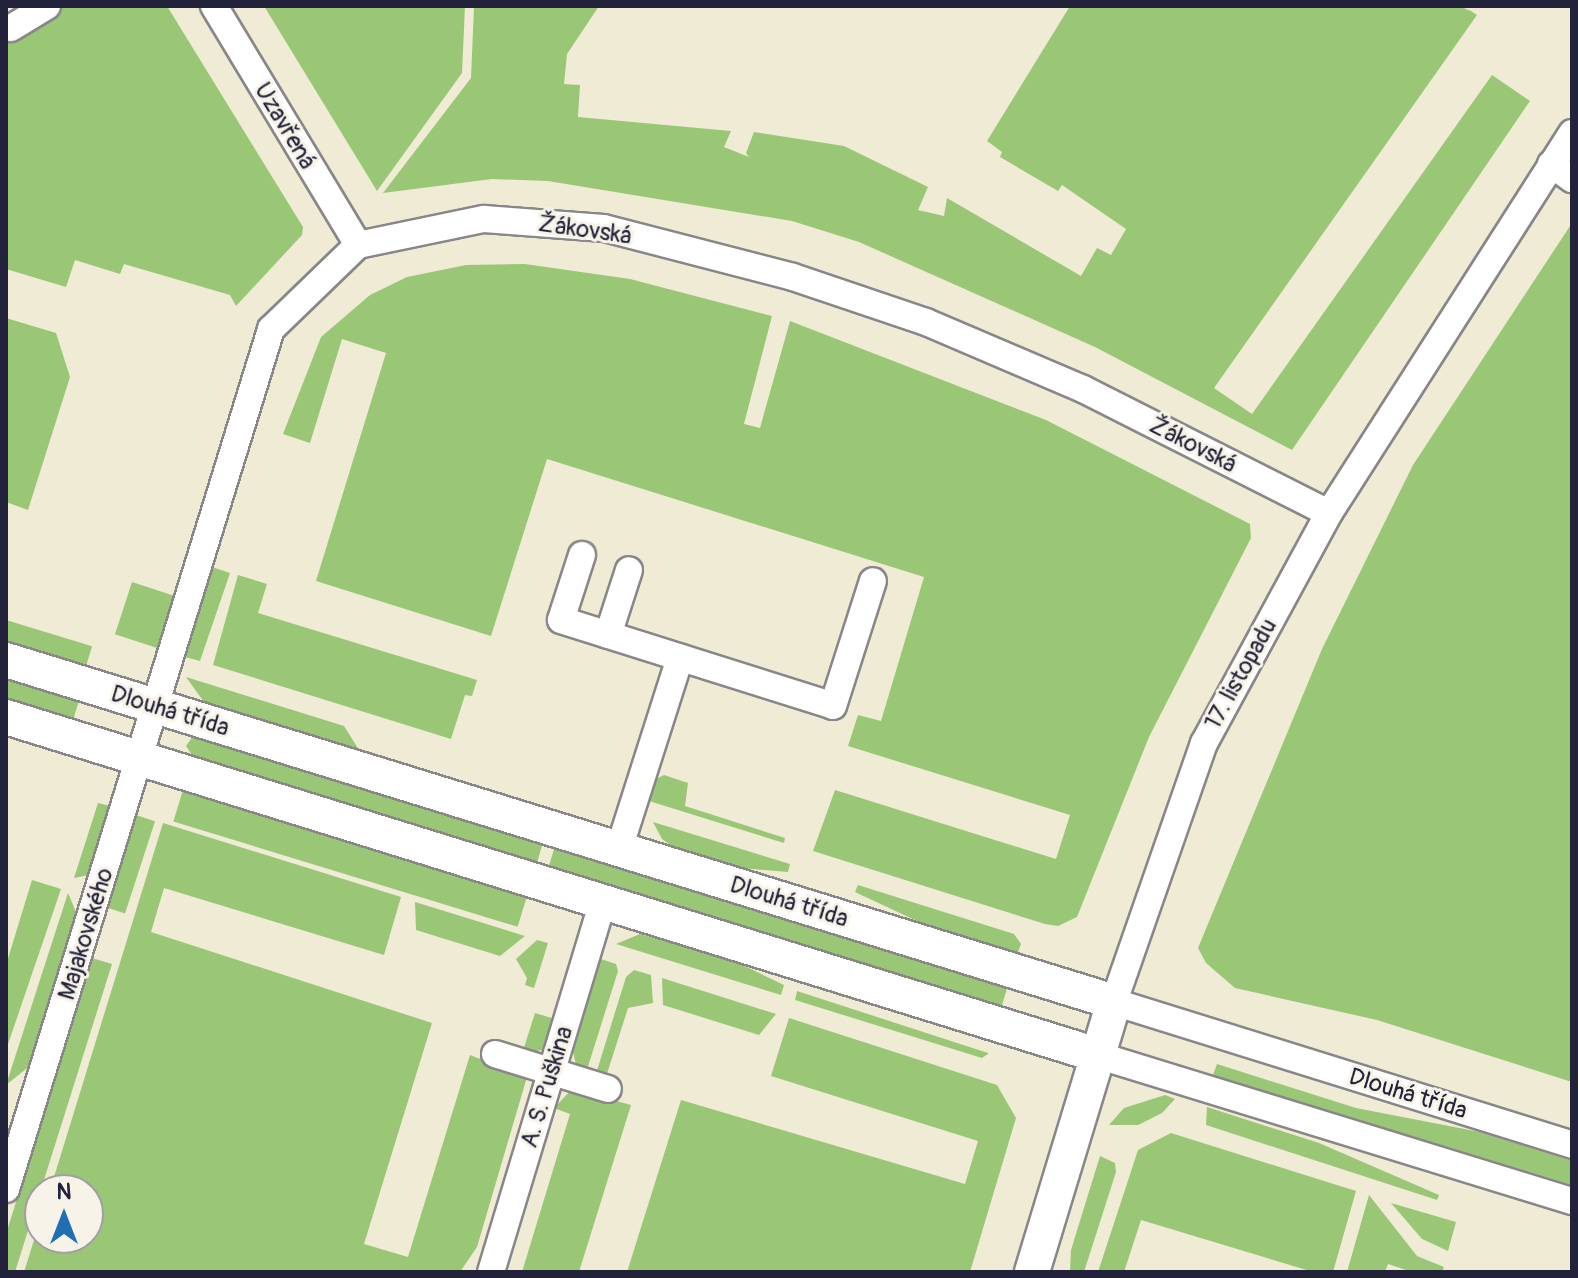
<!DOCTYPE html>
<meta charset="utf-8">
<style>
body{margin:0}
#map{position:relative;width:1578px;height:1278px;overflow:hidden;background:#f0ebd5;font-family:Pangolin,sans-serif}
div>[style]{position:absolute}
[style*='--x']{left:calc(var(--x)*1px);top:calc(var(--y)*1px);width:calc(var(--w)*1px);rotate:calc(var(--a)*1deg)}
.green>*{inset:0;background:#99c776;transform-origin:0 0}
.roads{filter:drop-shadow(2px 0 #898688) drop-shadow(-2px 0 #898688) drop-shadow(0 2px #898688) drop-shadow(0 -2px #898688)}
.minor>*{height:26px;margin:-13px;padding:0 13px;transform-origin:13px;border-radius:13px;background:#fff}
.major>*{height:34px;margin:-17px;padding:0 17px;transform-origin:17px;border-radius:17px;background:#fff}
span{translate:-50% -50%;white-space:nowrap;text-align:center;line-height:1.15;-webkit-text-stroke:6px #f7f3e8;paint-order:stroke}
.street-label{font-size:24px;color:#22223b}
.frame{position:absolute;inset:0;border:8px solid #22223b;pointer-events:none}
.north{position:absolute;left:24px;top:1174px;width:80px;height:80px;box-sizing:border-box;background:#f7f3e8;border:2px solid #a29fa3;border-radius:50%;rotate:0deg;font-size:22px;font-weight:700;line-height:32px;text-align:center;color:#22223b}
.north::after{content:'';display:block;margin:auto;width:28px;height:36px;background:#1f6fb2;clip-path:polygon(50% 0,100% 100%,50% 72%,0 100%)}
</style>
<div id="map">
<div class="green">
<i style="clip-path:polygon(59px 6px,167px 6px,303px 227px,302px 235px,236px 306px,230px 295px,124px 264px,120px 274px,75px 260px,66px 287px,6px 269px,6px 24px)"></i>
<i style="clip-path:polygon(264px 6px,465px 6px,462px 73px,377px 191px)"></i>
<i style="clip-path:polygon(474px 6px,599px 6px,567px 54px,564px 84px,580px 85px,578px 117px,731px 131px,724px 147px,749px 157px,746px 153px,754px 132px,844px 146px,928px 187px,918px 210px,944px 216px,947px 198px,1081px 276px,1097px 248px,1111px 255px,1126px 229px,1062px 185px,1058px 191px,1000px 157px,1002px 152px,987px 141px,1070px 6px,1459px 6px,1471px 11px,1477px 15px,1214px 388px,1252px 414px,1492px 75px,1530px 101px,1292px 450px,1095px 347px,859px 242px,792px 221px,548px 181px,492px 179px,383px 193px,471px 78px)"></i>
<i style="clip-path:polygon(1572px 223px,1572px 1082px,1377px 1020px,1235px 988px,1206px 963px,1198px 948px,1322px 649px,1413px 465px)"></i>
<i style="clip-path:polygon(525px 264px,630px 279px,772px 316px,744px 424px,760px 428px,790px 321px,1046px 420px,1250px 524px,1251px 538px,1149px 737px,1077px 917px,1058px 926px,1045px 924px,813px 851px,835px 790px,1056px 859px,1070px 815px,848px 746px,858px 715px,881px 721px,924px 577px,547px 459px,491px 636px,316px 581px,386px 353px,342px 339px,310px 443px,283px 434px,321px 337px,370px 295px,407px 277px,466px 265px)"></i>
<i style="clip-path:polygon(6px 318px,56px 333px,70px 377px,28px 510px,6px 502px)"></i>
<i style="clip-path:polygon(212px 567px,230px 573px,200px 661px,185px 657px)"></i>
<i style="clip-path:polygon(238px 575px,267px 584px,258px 613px,477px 680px,472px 696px,465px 695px,451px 739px,213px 665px)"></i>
<i style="left:132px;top:582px;width:45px;height:55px;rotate:18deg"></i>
<i style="left:6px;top:620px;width:90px;height:21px;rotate:17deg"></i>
<i style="left:6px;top:676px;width:77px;height:23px;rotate:17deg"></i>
<i style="clip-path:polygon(186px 677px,344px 726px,359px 750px,204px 702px)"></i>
<i style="clip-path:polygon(193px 736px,543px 842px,537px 863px,194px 758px,186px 746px)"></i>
<i style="clip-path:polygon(664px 775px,688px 783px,685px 806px,785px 838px,784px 843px,649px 801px,656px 779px)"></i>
<i style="left:183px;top:790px;width:360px;height:33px;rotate:17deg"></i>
<i style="clip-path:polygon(98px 803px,110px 806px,89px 875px,74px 878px)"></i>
<i style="left:136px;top:815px;width:20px;height:97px;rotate:18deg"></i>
<i style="clip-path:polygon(653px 822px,790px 864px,788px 872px,731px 867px,676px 849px,662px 839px)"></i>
<i style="clip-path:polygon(163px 823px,401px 897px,384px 955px,164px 888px,151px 932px,432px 1023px,364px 1244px,408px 1257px,470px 1055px,527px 1077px,477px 1247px,460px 1272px,24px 1272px,40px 1221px,40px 1238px,88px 1238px,88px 1190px,50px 1190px)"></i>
<i style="left:555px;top:846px;width:474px;height:23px;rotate:17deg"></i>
<i style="clip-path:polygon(32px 880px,61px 889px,6px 1050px,6px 965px)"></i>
<i style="clip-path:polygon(858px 885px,1014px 934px,1021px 944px,1017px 955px,936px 930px,855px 892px)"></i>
<i style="clip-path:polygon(68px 893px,76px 912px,31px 1065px,6px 1085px)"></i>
<i style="clip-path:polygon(415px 902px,525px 936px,500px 956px,416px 930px)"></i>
<i style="clip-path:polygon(640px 934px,730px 959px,784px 985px,781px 995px,616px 944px)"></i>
<i style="clip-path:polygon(537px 940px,548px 943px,534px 988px,525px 985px,527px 978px,516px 959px)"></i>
<i style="clip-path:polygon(92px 958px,112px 964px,15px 1272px,6px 1272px,6px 1234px)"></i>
<i style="clip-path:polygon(601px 959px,616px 964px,618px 971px,586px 1073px,576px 1065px,573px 1052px)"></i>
<i style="clip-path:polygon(634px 970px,651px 975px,653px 1003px,628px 1008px,605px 1080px,595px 1077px,626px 977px)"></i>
<i style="clip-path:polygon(662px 978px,776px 1014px,759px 1035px,663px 1005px)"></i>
<i style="clip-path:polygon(797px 991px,988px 1053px,988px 1054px,982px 1058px,795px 1000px)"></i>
<i style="clip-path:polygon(535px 1013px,555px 1019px,542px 1050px,522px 1054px)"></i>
<i style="clip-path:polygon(789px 1018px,997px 1085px,1016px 1118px,970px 1272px,627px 1272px,681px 1100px,965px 1184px,978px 1141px,771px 1076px)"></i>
<i style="clip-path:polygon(1217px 1064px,1356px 1108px,1480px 1132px,1572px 1161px,1572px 1185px,1213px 1075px)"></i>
<i style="clip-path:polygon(572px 1089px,631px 1105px,579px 1272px,522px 1272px,570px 1114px,554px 1108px)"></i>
<i style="clip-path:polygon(1165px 1095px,1175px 1099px,1162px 1113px,1138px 1125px,1109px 1125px,1124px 1108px)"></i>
<i style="clip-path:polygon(1207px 1107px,1319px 1143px,1439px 1195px,1437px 1200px,1206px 1125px)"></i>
<i style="clip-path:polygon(1171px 1133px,1356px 1191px,1333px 1272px,1313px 1272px,1141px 1220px,1124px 1272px,1098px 1272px,1138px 1150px)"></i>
<i style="clip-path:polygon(1100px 1156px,1115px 1163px,1116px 1172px,1084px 1272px,1070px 1272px,1071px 1250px)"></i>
<i style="clip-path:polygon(1369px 1195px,1417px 1256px,1444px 1267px,1442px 1272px,1412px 1272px,1388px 1264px,1385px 1272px,1347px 1272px)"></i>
<i style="clip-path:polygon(1391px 1203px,1456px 1222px,1448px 1251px,1422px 1239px)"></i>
</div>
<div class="roads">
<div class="minor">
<i style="--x:214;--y:6;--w:279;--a:58.9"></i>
<i style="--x:11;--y:28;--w:42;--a:-31.4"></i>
<i style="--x:1572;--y:133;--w:451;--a:122.6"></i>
<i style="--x:1329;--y:513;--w:262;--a:118.5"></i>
<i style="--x:1204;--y:743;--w:274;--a:109.2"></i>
<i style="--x:1114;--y:1002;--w:480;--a:17.3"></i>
<i style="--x:1551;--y:164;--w:26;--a:36"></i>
<i style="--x:582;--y:555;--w:68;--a:107.9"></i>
<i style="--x:561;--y:620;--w:285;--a:17.5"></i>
<i style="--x:833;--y:706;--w:131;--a:-72.3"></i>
<i style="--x:608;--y:635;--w:68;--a:-72.1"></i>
<i style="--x:619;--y:849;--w:201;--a:-72.3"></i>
<i style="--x:495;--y:1054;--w:118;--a:17.2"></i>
<i style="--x:1097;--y:1055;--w:497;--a:17.1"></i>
<i style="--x:6;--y:1189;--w:900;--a:-72.87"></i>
<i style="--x:271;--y:329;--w:121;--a:-44"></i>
<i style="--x:358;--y:245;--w:129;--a:-11.7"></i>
<i style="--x:484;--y:219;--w:120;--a:4.3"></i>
<i style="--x:604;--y:228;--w:195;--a:14.5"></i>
<i style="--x:793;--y:277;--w:140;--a:18.7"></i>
<i style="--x:926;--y:322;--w:171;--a:23.1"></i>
<i style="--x:1083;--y:389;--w:275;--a:26.8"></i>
<i style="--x:491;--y:1272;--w:388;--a:-73.2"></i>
</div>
<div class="major">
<i style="--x:6;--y:660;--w:1160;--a:17.15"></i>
<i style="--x:1114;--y:1002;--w:282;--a:106.9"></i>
<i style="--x:6;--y:717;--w:1142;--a:17.21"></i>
</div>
</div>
<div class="street-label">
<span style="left:285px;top:126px;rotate:59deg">Uzavřená</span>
<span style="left:585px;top:230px;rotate:8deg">Žákovská</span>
<span style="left:1193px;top:445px;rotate:27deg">Žákovská</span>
<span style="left:1241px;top:674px;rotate:-61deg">17. listopadu</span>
<span style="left:170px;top:711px;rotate:17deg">Dlouhá třída</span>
<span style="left:789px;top:902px;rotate:17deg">Dlouhá třída</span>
<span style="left:86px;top:934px;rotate:-73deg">Majakovského</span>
<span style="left:547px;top:1087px;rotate:-73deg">A. S. Puškina</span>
<span style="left:1408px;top:1094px;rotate:17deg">Dlouhá třída</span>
</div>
<div class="frame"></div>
<div class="north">N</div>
</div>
